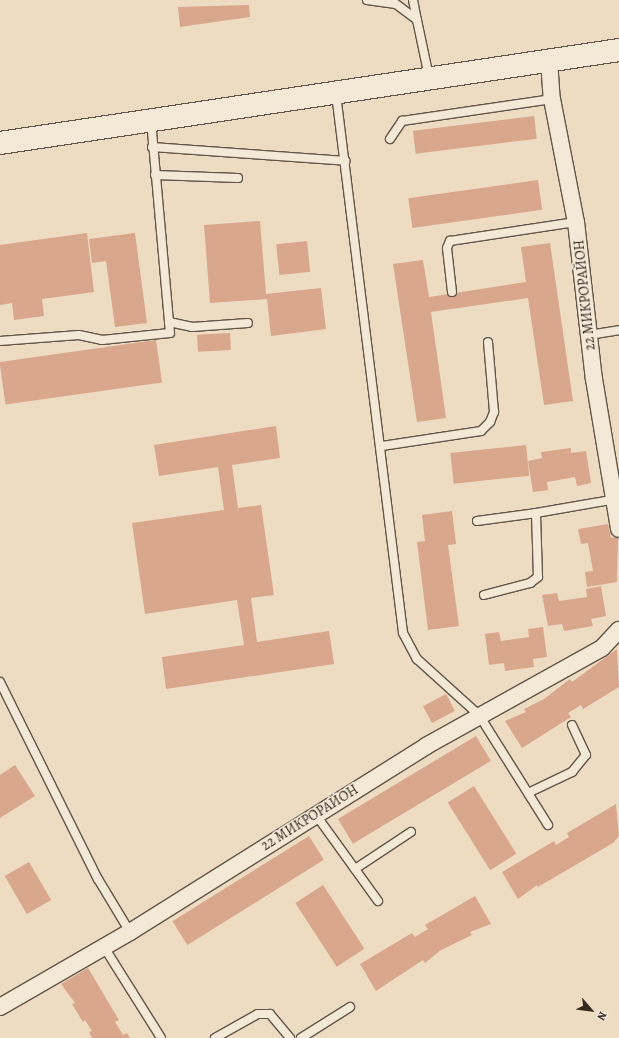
<!DOCTYPE html>
<meta charset="utf-8">
<style>
body{margin:0}
#map{position:relative;width:619px;height:1038px;overflow:hidden;background:#eedcc2;font-family:Alegreya,serif}
div>[style]{position:absolute}
[style*='--x']{left:calc(var(--x)*1px);top:calc(var(--y)*1px);width:calc(var(--w)*1px);rotate:calc(var(--a)*1deg)}
.building>*{inset:0;background:#d8a78c;transform-origin:0 0}
.roads{filter:drop-shadow(1px 0 #62564a) drop-shadow(-1px 0 #62564a) drop-shadow(0 1px #62564a) drop-shadow(0 -1px #62564a)}
.service>*{height:8px;margin:-4px;padding:0 4px;transform-origin:4px;border-radius:4px;background:#f4e8d7}
.minor>*{height:16px;margin:-8px;padding:0 8px;transform-origin:8px;border-radius:8px;background:#f4e8d7}
.secondary>*{height:22px;margin:-11px;padding:0 11px;transform-origin:11px;border-radius:11px;background:#f4e8d7}
span{translate:-50% -50%;white-space:nowrap;text-align:center;line-height:1.15;-webkit-text-stroke:3px #f4e8d7;paint-order:stroke}
.street-label{font-size:14px;color:#342a22}
.north{position:absolute;left:571px;top:990px;width:40px;height:40px;-webkit-text-stroke:3px #f4e8d7;paint-order:stroke;rotate:118deg;font-size:11px;font-weight:700;line-height:16px;text-align:center;color:#342a22}
.north::after{content:'';display:block;margin:auto;width:14px;height:18px;background:#342a22;clip-path:polygon(50% 0,100% 100%,50% 72%,0 100%)}
</style>
<div id="map">
<div class="building">
<i style="clip-path:polygon(249px 5px,250px 17px,180px 27px,178px 7px)"></i>
<i style="left:534px;top:116px;width:23px;height:122px;rotate:83deg"></i>
<i style="left:538px;top:180px;width:30px;height:131px;rotate:82deg"></i>
<i style="clip-path:polygon(260px 221px,266px 294px,321px 288px,326px 329px,271px 336px,267px 299px,210px 303px,204px 225px)"></i>
<i style="clip-path:polygon(87px 233px,94px 292px,42px 299px,44px 316px,14px 320px,12px 303px,0 305px,0 245px)"></i>
<i style="clip-path:polygon(135px 233px,147px 323px,115px 327px,106px 261px,92px 263px,89px 239px)"></i>
<i style="left:307px;top:241px;width:31px;height:31px;rotate:84deg"></i>
<i style="clip-path:polygon(550px 243px,573px 401px,544px 405px,528px 298px,431px 312px,446px 418px,417px 422px,393px 264px,423px 260px,429px 297px,526px 282px,521px 247px)"></i>
<i style="left:230px;top:333px;width:17px;height:33px;rotate:87deg"></i>
<i style="left:156px;top:340px;width:43px;height:158px;rotate:82deg"></i>
<i style="clip-path:polygon(276px 426px,280px 458px,232px 465px,238px 508px,261px 505px,274px 595px,251px 598px,257px 642px,329px 631px,334px 664px,166px 689px,162px 657px,244px 645px,237px 600px,145px 614px,132px 523px,224px 510px,218px 467px,159px 476px,154px 445px)"></i>
<i style="left:526px;top:445px;width:31px;height:76px;rotate:84deg"></i>
<i style="clip-path:polygon(571px 448px,571px 453px,586px 451px,591px 483px,577px 486px,575px 477px,547px 482px,548px 490px,533px 492px,528px 461px,542px 458px,541px 452px)"></i>
<i style="clip-path:polygon(452px 511px,456px 544px,448px 545px,459px 626px,428px 630px,417px 542px,425px 541px,422px 515px)"></i>
<i style="clip-path:polygon(608px 524px,611px 538px,618px 537px,617px 582px,587px 587px,585px 572px,593px 571px,588px 543px,581px 544px,578px 529px)"></i>
<i style="clip-path:polygon(601px 586px,606px 616px,591px 619px,593px 626px,564px 631px,562px 624px,548px 626px,542px 595px,557px 593px,559px 601px,587px 597px,586px 589px)"></i>
<i style="clip-path:polygon(543px 627px,547px 657px,533px 659px,534px 667px,505px 671px,504px 663px,489px 665px,485px 634px,499px 632px,501px 641px,529px 637px,528px 629px)"></i>
<i style="clip-path:polygon(617px 649px,619px 687px,583px 709px,581px 705px,568px 713px,571px 717px,522px 748px,505px 721px,526px 712px,524px 709px,544px 699px,570px 679px,572px 682px)"></i>
<i style="left:446px;top:694px;width:19px;height:26px;rotate:62deg"></i>
<i style="left:476px;top:736px;width:29px;height:161px;rotate:59deg"></i>
<i style="clip-path:polygon(15px 765px,35px 796px,0 818px,0 775px)"></i>
<i style="left:474px;top:786px;width:80px;height:31px;rotate:58deg"></i>
<i style="clip-path:polygon(616px 804px,619px 836px,613px 843px,538px 887px,537px 885px,518px 899px,502px 872px,554px 841px,556px 845px,569px 837px,567px 833px)"></i>
<i style="left:309px;top:836px;width:28px;height:161px;rotate:58deg"></i>
<i style="left:29px;top:862px;width:44px;height:28px;rotate:60deg"></i>
<i style="left:323px;top:885px;width:76px;height:33px;rotate:57deg"></i>
<i style="clip-path:polygon(475px 896px,491px 924px,470px 932px,472px 935px,441px 950px,425px 963px,423px 960px,376px 991px,360px 964px,412px 933px,415px 937px,428px 929px,425px 925px)"></i>
<i style="clip-path:polygon(88px 968px,119px 1020px,115px 1022px,123px 1035px,127px 1033px,130px 1038px,92px 1038px,89px 1032px,92px 1031px,85px 1020px,83px 1022px,72px 1004px,75px 1003px,61px 984px)"></i>
</div>
<div class="roads">
<div class="service">
<i style="--x:367;--y:0;--w:29;--a:8"></i>
<i style="--x:396;--y:4;--w:26;--a:37"></i>
<i style="--x:417;--y:20;--w:58;--a:78.1"></i>
<i style="--x:413;--y:0;--w:20;--a:79"></i>
<i style="--x:336;--y:94;--w:543;--a:82.91"></i>
<i style="--x:403;--y:633;--w:30;--a:62"></i>
<i style="--x:417;--y:659;--w:84;--a:42.1"></i>
<i style="--x:479;--y:715;--w:130;--a:57.9"></i>
<i style="--x:390;--y:139;--w:22;--a:-56"></i>
<i style="--x:402;--y:121;--w:152;--a:-8.3"></i>
<i style="--x:152;--y:147;--w:194;--a:4.1"></i>
<i style="--x:155;--y:175;--w:83;--a:2.1"></i>
<i style="--x:452;--y:292;--w:44;--a:-96.5"></i>
<i style="--x:447;--y:248;--w:8;--a:-67"></i>
<i style="--x:450;--y:241;--w:127;--a:-8.6"></i>
<i style="--x:169;--y:322;--w:24;--a:12"></i>
<i style="--x:192;--y:327;--w:56;--a:-4.1"></i>
<i style="--x:589;--y:335;--w:30;--a:-9"></i>
<i style="--x:0;--y:341;--w:79;--a:-4.3"></i>
<i style="--x:79;--y:335;--w:24;--a:12"></i>
<i style="--x:102;--y:340;--w:68;--a:-5.9"></i>
<i style="--x:170;--y:333;--w:212;--a:-95.1"></i>
<i style="--x:382;--y:446;--w:100;--a:-8.6"></i>
<i style="--x:481;--y:431;--w:13;--a:-45"></i>
<i style="--x:490;--y:422;--w:11;--a:-68"></i>
<i style="--x:494;--y:412;--w:70;--a:-94.9"></i>
<i style="--x:477;--y:521;--w:60;--a:-7.7"></i>
<i style="--x:484;--y:595;--w:48;--a:-14.6"></i>
<i style="--x:530;--y:583;--w:10;--a:-37"></i>
<i style="--x:538;--y:577;--w:64;--a:-91.8"></i>
<i style="--x:536;--y:513;--w:81;--a:-9.9"></i>
<i style="--x:0;--y:682;--w:220;--a:63.6"></i>
<i style="--x:98;--y:879;--w:62;--a:58.9"></i>
<i style="--x:528;--y:793;--w:49;--a:-25.5"></i>
<i style="--x:572;--y:772;--w:22;--a:-51"></i>
<i style="--x:586;--y:755;--w:33;--a:-115"></i>
<i style="--x:316;--y:815;--w:106;--a:54.2"></i>
<i style="--x:355;--y:869;--w:67;--a:-33.5"></i>
<i style="--x:104;--y:947;--w:107;--a:57.9"></i>
<i style="--x:215;--y:1038;--w:49;--a:-29.2"></i>
<i style="--x:258;--y:1014;--w:12;--a:0"></i>
<i style="--x:270;--y:1014;--w:31;--a:50"></i>
<i style="--x:301;--y:1038;--w:58;--a:-32.3"></i>
</div>
<div class="minor">
<i style="--x:549;--y:60;--w:39;--a:86"></i>
<i style="--x:552;--y:99;--w:125;--a:79"></i>
<i style="--x:576;--y:222;--w:158;--a:83.5"></i>
<i style="--x:594;--y:379;--w:152;--a:80.5"></i>
<i style="--x:0;--y:1007;--w:150;--a:-30"></i>
<i style="--x:130;--y:932;--w:350;--a:-32.1"></i>
<i style="--x:426;--y:746;--w:201;--a:-29.1"></i>
<i style="--x:602;--y:648;--w:25;--a:-47"></i>
</div>
<div class="secondary">
<i style="--x:0;--y:143;--w:626;--a:-8.54"></i>
</div>
</div>
<div class="street-label">
<span style="left:585px;top:295px;rotate:-96deg">22 МИКРОРАЙОН</span>
<span style="left:310px;top:818px;rotate:-32deg">22 МИКРОРАЙОН</span>
</div>
<div class="north">N</div>
</div>
